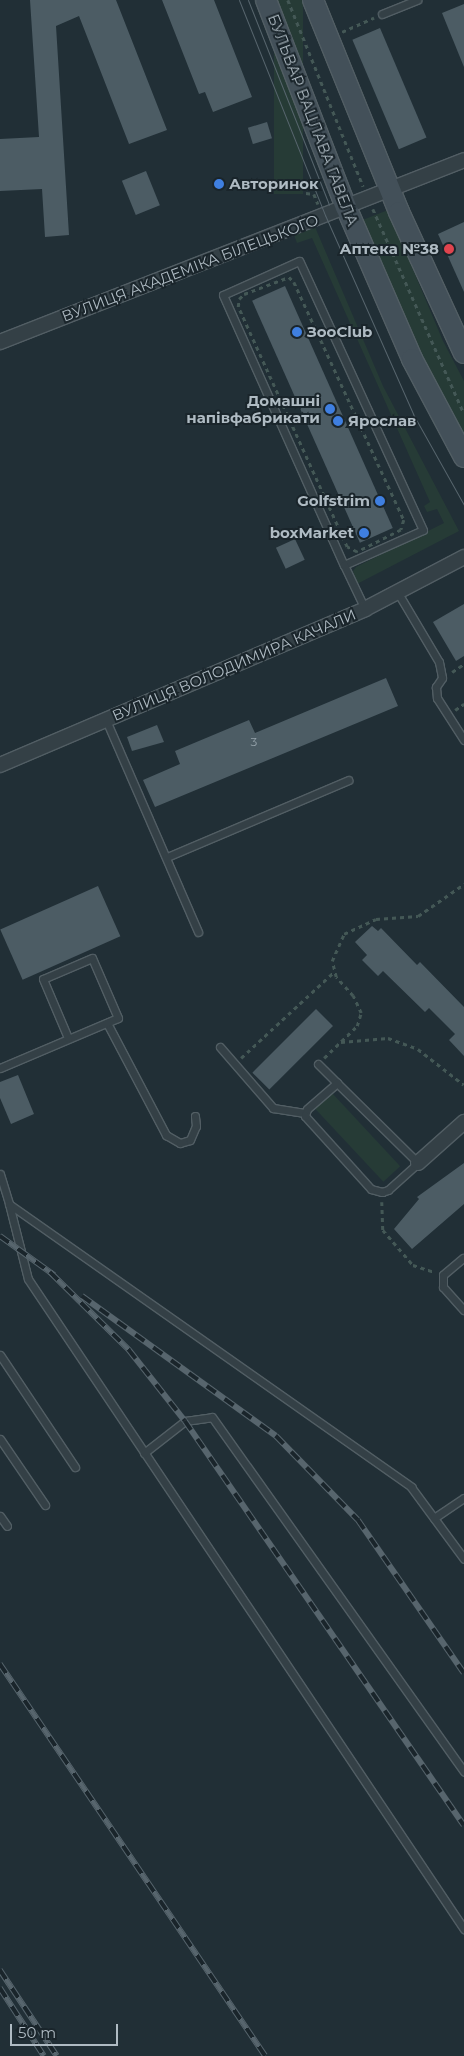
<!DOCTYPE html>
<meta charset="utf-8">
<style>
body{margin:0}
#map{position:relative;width:464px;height:2056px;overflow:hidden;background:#212f36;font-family:Montserrat,sans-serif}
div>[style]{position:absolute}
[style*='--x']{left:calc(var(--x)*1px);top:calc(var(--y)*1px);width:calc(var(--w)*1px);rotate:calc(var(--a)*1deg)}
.green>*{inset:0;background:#263b36;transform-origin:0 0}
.building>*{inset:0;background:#4c5c64;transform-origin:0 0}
.path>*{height:2.5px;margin-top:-1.25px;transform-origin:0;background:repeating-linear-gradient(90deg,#445856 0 4px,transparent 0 8px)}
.roads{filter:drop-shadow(1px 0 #525e64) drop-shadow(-1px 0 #525e64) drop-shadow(0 1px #525e64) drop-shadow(0 -1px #525e64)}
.service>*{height:7px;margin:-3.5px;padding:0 3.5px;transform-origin:3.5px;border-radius:3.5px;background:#344046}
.minor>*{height:14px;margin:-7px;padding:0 7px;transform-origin:7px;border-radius:7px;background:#344046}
.secondary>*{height:20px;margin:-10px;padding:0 10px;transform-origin:10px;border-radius:10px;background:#435059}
.tram>*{height:1px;margin:-0.5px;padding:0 0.5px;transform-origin:0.5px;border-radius:0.5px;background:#57656d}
.rail>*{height:5.5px;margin-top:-2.75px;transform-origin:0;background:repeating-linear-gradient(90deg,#1a252b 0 11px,#57656d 0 22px);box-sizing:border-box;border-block:1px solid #57656d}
.dots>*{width:14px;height:14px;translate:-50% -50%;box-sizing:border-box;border:2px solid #1a252b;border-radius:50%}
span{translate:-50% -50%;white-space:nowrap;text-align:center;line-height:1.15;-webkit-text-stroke:4px #1a252b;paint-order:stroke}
.number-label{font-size:12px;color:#96a3ab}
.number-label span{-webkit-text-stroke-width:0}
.street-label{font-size:15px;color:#afbbc3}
.poi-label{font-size:15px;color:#afbbc3;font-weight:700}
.left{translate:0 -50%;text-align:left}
.right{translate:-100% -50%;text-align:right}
.scale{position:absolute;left:10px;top:2024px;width:108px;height:22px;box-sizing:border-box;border:2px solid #afbbc3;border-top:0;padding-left:6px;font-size:15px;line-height:18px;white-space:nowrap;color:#afbbc3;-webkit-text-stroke:4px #1a252b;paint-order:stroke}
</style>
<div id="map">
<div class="green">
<i style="left:274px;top:0;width:29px;height:194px"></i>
<i style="clip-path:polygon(388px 210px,443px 341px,464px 381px,464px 443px,420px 355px,360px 221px)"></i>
<i style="clip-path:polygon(315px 227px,383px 386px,459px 531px,357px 584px,353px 571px,356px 567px,444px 523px,437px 509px,427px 512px,424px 506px,430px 502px,312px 238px,297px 243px,294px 235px)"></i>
<i style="left:332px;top:1093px;width:100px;height:23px;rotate:47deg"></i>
</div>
<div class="building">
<i style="clip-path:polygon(30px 0,116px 0,167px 130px,129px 144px,79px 16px,56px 26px,69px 235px,45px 237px,42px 189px,0 191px,0 139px,39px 137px)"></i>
<i style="clip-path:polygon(162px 0,214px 0,252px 97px,213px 112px,205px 92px,199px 94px)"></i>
<i style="clip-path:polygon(464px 4px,464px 67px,442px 13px)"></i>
<i style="left:380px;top:28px;width:119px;height:30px;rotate:67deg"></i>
<i style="left:267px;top:122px;width:17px;height:20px;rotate:73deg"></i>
<i style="left:146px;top:171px;width:37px;height:26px;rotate:68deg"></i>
<i style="clip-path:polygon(464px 222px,464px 292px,438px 234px)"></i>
<i style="left:285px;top:286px;width:265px;height:36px;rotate:66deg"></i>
<i style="left:295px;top:539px;width:23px;height:21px;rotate:65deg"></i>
<i style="clip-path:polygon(464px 604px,464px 656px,456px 661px,433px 622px)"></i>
<i style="clip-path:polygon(386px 678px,398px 706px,155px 807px,143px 780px,180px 764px,175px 751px,249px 720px,255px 733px)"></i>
<i style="clip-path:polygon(157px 725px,164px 742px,132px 751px,127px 737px)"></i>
<i style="left:98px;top:886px;width:55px;height:107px;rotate:66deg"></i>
<i style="clip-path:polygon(372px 926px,378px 931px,381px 928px,417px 965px,420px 962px,464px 1007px,464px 1056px,449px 1040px,455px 1034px,429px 1008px,425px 1012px,383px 971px,378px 976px,362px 960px,367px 955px,355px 942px)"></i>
<i style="left:316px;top:1009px;width:24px;height:90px;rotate:45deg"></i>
<i style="clip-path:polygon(18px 1075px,34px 1114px,11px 1124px,0 1098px,0 1082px)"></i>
<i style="clip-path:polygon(464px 1163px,464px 1204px,412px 1249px,394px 1229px,419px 1199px,417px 1197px)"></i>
</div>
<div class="path">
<i style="--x:288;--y:0;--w:201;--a:68"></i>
<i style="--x:342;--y:32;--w:35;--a:-24"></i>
<i style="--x:306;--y:193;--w:8;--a:7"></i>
<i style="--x:314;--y:194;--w:11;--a:68"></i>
<i style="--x:373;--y:209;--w:223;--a:66"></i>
<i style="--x:289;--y:277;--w:7;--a:45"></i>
<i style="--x:294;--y:282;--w:262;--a:65.2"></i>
<i style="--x:404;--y:520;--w:10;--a:107"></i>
<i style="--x:401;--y:530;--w:49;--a:153.4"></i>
<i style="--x:357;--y:552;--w:11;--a:-153"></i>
<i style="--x:347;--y:547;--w:264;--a:-114.4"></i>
<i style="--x:238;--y:307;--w:8;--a:-83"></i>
<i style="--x:239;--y:299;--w:7;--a:-45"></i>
<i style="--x:244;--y:294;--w:48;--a:-20.7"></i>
<i style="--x:452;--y:672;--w:14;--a:-34"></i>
<i style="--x:455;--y:710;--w:11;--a:-34"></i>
<i style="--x:341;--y:1042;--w:47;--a:-4.9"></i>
<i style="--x:388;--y:1038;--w:32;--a:20"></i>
<i style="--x:418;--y:1049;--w:58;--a:38"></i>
<i style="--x:241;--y:1058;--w:127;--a:-42.8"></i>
<i style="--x:324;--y:1058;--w:46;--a:-44.1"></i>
<i style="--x:357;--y:1026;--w:14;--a:-73"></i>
<i style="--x:361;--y:1013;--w:19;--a:-115"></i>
<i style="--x:353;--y:996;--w:25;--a:-132"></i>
<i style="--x:336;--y:977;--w:16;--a:-104"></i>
<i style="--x:332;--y:961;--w:30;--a:-66"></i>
<i style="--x:344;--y:934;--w:35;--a:-25"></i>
<i style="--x:376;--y:919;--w:42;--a:-4.1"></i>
<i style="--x:418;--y:916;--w:56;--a:-34.8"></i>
<i style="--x:382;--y:1202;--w:28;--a:88"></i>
<i style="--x:383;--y:1230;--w:46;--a:49.4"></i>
<i style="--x:413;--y:1265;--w:23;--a:18"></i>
</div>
<div class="roads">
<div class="service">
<i style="--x:382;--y:14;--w:38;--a:-22"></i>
<i style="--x:344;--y:565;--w:86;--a:-23.9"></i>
<i style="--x:423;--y:530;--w:296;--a:-114.7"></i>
<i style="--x:299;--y:261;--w:83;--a:155.9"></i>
<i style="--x:223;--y:295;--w:296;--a:65.9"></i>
<i style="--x:344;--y:565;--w:49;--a:64.5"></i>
<i style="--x:398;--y:593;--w:80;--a:59.3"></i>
<i style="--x:439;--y:662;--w:16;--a:79"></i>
<i style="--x:442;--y:678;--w:11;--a:124"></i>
<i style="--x:436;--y:687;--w:11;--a:85"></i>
<i style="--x:437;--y:698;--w:50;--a:57.3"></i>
<i style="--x:106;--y:720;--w:231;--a:66.5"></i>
<i style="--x:167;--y:857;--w:197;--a:-23"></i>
<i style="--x:107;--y:1023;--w:127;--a:62.2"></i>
<i style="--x:166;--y:1135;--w:16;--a:30"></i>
<i style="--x:180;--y:1143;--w:10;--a:-17"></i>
<i style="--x:190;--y:1140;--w:15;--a:-67"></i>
<i style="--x:196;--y:1126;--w:10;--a:-96"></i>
<i style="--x:220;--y:1047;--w:81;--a:49"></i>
<i style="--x:273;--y:1108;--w:32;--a:9"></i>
<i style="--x:318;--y:1064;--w:27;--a:45"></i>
<i style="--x:337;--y:1083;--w:114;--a:44.6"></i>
<i style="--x:418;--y:1163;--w:40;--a:138"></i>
<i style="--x:388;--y:1190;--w:6;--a:162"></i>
<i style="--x:382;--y:1192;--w:11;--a:-165"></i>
<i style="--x:371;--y:1189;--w:98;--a:-132.1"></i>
<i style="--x:305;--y:1116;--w:7;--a:-74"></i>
<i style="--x:307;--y:1109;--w:40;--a:-41"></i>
<i style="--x:0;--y:1068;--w:128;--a:-23"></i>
<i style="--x:118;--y:1018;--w:65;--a:-113.4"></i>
<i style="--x:92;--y:958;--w:53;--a:156.8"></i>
<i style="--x:43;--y:979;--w:64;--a:67"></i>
<i style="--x:0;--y:1174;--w:31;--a:73"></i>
<i style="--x:9;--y:1204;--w:492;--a:35.1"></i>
<i style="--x:411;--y:1487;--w:89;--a:53.6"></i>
<i style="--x:9;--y:1204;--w:77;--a:75.8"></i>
<i style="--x:28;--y:1279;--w:783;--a:56.15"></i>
<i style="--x:463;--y:1258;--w:26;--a:140"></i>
<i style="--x:443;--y:1275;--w:12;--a:90"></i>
<i style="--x:443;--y:1287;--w:31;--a:48"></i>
<i style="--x:0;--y:1355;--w:135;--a:56.2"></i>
<i style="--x:0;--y:1439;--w:80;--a:55.7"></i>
<i style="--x:144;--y:1453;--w:52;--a:-38"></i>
<i style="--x:185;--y:1421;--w:27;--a:-8"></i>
<i style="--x:212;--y:1417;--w:435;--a:54.6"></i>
<i style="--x:0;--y:1516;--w:12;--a:55"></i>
<i style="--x:434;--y:1518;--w:36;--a:-34"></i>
</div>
<div class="minor">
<i style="--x:0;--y:342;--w:498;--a:-21.4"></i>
<i style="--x:0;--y:765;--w:397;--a:-23.1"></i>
<i style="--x:365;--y:609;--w:112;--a:-27.7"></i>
<i style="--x:418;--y:1163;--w:62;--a:-41.7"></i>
</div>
<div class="secondary">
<i style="--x:266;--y:0;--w:222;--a:68.9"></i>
<i style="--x:346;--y:207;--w:166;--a:66.5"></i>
<i style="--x:412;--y:359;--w:111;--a:62"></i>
<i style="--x:313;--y:0;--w:229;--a:67.9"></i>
<i style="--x:399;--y:212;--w:155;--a:65.3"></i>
</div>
</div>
<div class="tram">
<i style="--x:239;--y:0;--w:232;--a:68.2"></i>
<i style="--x:325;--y:215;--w:218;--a:66.1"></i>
<i style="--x:413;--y:414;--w:104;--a:60.7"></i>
<i style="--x:248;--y:0;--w:220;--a:68.4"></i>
</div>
<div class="rail">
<i style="--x:0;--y:1236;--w:67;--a:35.8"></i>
<i style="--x:50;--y:1272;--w:111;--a:44.6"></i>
<i style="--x:129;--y:1350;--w:90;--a:51.7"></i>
<i style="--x:185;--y:1421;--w:491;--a:55.4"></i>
<i style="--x:82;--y:1296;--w:239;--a:35.8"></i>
<i style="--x:276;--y:1436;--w:117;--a:45.7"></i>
<i style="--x:358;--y:1520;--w:186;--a:55.3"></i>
<i style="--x:0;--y:1664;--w:473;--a:55.9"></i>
<i style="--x:0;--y:1970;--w:103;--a:56.5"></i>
<i style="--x:0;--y:1988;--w:81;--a:57.1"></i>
</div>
<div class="dots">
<i style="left:219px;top:184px;background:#3f7fe0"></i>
<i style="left:449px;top:249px;background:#e0444e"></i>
<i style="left:297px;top:332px;background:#3f7fe0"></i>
<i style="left:330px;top:409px;background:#3f7fe0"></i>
<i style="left:338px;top:421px;background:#3f7fe0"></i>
<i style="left:380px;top:501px;background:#3f7fe0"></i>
<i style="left:364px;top:533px;background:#3f7fe0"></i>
</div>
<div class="number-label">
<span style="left:254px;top:742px">3</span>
</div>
<div class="street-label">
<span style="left:313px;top:120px;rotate:69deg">БУЛЬВАР ВАЦЛАВА ГАВЕЛА</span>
<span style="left:190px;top:268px;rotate:-21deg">ВУЛИЦЯ АКАДЕМІКА БІЛЕЦЬКОГО</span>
<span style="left:234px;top:665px;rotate:-23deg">ВУЛИЦЯ ВОЛОДИМИРА КАЧАЛИ</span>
</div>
<div class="poi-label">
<span class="left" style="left:229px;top:184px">Авторинок</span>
<span class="right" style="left:439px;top:249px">Аптека №38</span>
<span class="left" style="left:307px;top:332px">ЗооClub</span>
<span class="right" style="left:320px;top:409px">Домашні<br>напівфабрикати</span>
<span class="left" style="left:348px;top:421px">Ярослав</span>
<span class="right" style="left:370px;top:501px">Golfstrim</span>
<span class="right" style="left:354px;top:533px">boxMarket</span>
</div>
<div class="scale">50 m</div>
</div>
